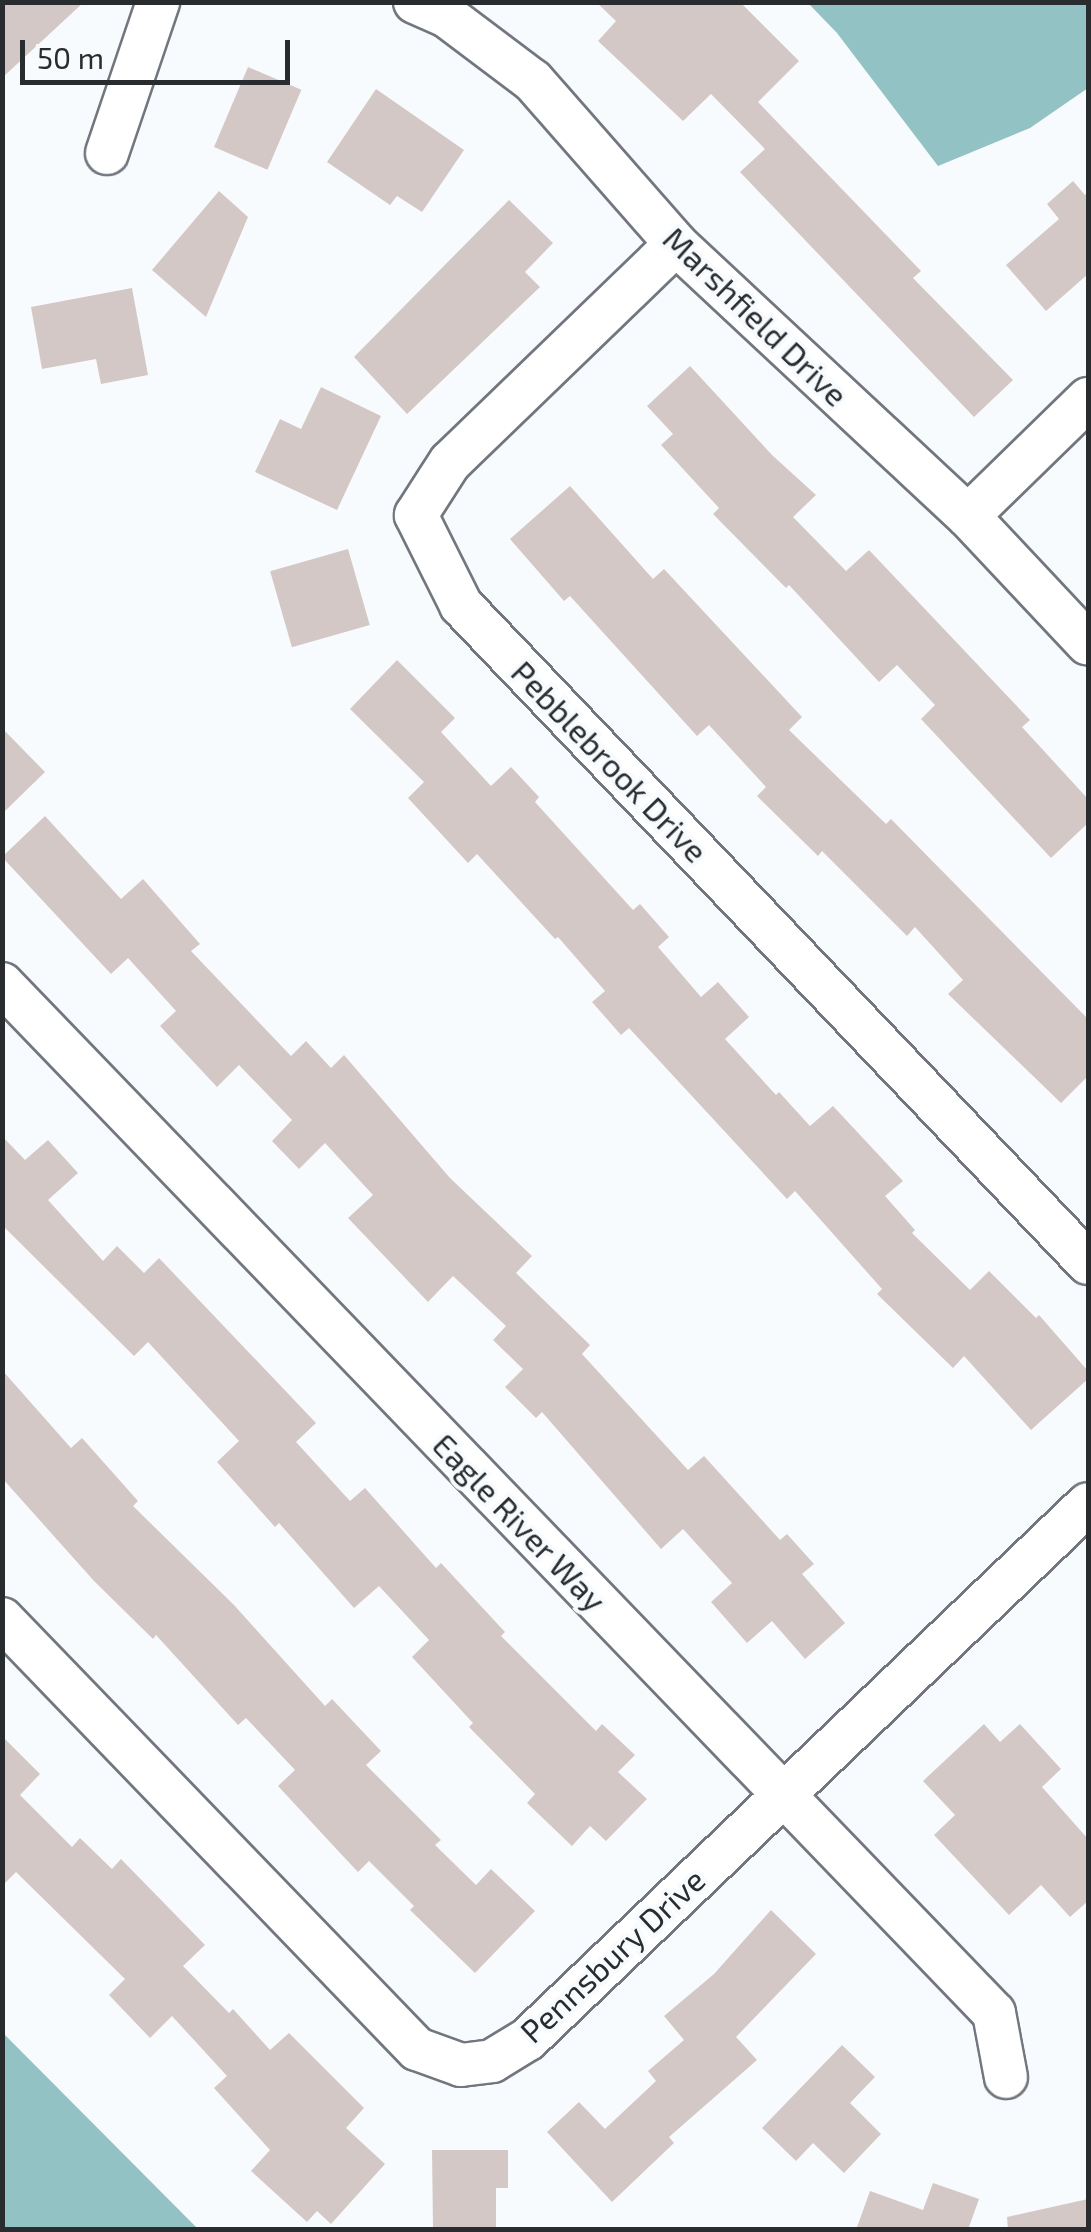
<!DOCTYPE html>
<style>
body{margin:0}
#map{position:relative;width:1091px;height:2232px;overflow:hidden;background:#f8fbfe;font-family:"Exo 2",sans-serif}
div>[style]{position:absolute}
[style*='--x']{left:calc(var(--x)*1px);top:calc(var(--y)*1px);width:calc(var(--w)*1px);rotate:calc(var(--a)*1deg)}
.water>*{inset:0;background:#92c2c3}
.building>*{inset:0;background:#d4c8c6;transform-origin:0 0}
.roads{filter:drop-shadow(2px 0 #72777f) drop-shadow(-2px 0 #72777f) drop-shadow(0 2px #72777f) drop-shadow(0 -2px #72777f)}
.minor>*{height:42px;margin:-21px;padding:0 21px;transform-origin:21px;border-radius:21px;background:#fff}
span{translate:-50% -50%;white-space:nowrap;text-align:center;line-height:1.15;-webkit-text-stroke:8px #f8fbfe;paint-order:stroke}
.street-label{font-size:32px;color:#292c2f}
.frame{position:absolute;inset:0;border:5px solid #292c2f;pointer-events:none}
.scale{position:absolute;left:20px;top:40px;width:270px;height:45px;box-sizing:border-box;border:5px solid #292c2f;border-top:0;padding-left:12px;font-size:30px;line-height:35px;white-space:nowrap;color:#292c2f;-webkit-text-stroke:8px #f8fbfe;paint-order:stroke}
</style>
<div id="map">
<div class="water">
<i style="clip-path:polygon(808px 3px,1088px 3px,1088px 88px,1030px 128px,938px 166px,837px 33px)"></i>
<i style="clip-path:polygon(3px 2033px,198px 2229px,3px 2229px)"></i>
</div>
<div class="building">
<i style="clip-path:polygon(2px 2px,84px 2px,2px 78px)"></i>
<i style="clip-path:polygon(596px 2px,740px 2px,799px 61px,758px 102px,921px 271px,913px 278px,1013px 380px,974px 417px,740px 172px,765px 149px,711px 94px,683px 121px,598px 41px,616px 21px)"></i>
<i style="left:248px;top:67px;width:58px;height:87px;rotate:23deg"></i>
<i style="clip-path:polygon(376px 89px,464px 150px,422px 212px,397px 196px,390px 205px,327px 162px)"></i>
<i style="clip-path:polygon(1073px 181px,1085px 195px,1088px 193px,1088px 274px,1046px 311px,1006px 265px,1059px 219px,1047px 204px)"></i>
<i style="clip-path:polygon(219px 191px,248px 217px,206px 317px,152px 270px)"></i>
<i style="clip-path:polygon(509px 200px,553px 243px,525px 272px,540px 287px,407px 414px,354px 357px)"></i>
<i style="clip-path:polygon(132px 288px,148px 375px,101px 384px,96px 359px,42px 369px,31px 307px)"></i>
<i style="clip-path:polygon(690px 366px,772px 455px,816px 495px,793px 517px,846px 571px,869px 550px,1030px 720px,1022px 727px,1088px 799px,1088px 823px,1051px 858px,921px 719px,935px 705px,897px 665px,879px 682px,789px 585px,786px 588px,713px 514px,719px 508px,661px 445px,673px 434px,647px 406px)"></i>
<i style="clip-path:polygon(321px 387px,381px 416px,337px 510px,255px 472px,280px 419px,301px 429px)"></i>
<i style="clip-path:polygon(570px 486px,653px 579px,664px 569px,802px 717px,789px 730px,886px 824px,891px 819px,1088px 1019px,1088px 1076px,1061px 1103px,948px 994px,963px 980px,915px 927px,907px 936px,822px 851px,818px 856px,757px 796px,766px 787px,709px 725px,697px 736px,570px 596px,564px 601px,510px 539px)"></i>
<i style="left:348px;top:549px;width:79px;height:81px;rotate:74deg"></i>
<i style="clip-path:polygon(397px 660px,455px 718px,441px 732px,491px 786px,511px 767px,539px 797px,535px 802px,633px 910px,640px 904px,669px 937px,658px 947px,701px 997px,718px 982px,749px 1017px,725px 1039px,776px 1095px,779px 1092px,810px 1126px,833px 1106px,903px 1181px,885px 1196px,915px 1230px,912px 1233px,970px 1290px,989px 1271px,1036px 1318px,1039px 1315px,1088px 1371px,1088px 1379px,1031px 1430px,964px 1356px,953px 1368px,877px 1294px,882px 1289px,795px 1191px,787px 1199px,629px 1028px,621px 1035px,592px 1002px,605px 991px,558px 937px,555px 939px,477px 854px,468px 863px,408px 798px,424px 782px,350px 709px)"></i>
<i style="clip-path:polygon(2px 728px,45px 772px,2px 814px)"></i>
<i style="clip-path:polygon(45px 816px,121px 899px,143px 879px,200px 944px,191px 951px,291px 1056px,306px 1041px,331px 1068px,344px 1055px,450px 1178px,532px 1256px,516px 1273px,590px 1345px,582px 1354px,688px 1470px,704px 1456px,780px 1540px,787px 1534px,814px 1564px,802px 1574px,845px 1623px,805px 1659px,772px 1621px,747px 1643px,711px 1602px,732px 1583px,683px 1529px,661px 1549px,542px 1412px,536px 1418px,505px 1387px,523px 1369px,493px 1340px,506px 1326px,453px 1276px,428px 1302px,348px 1218px,373px 1195px,325px 1143px,299px 1169px,272px 1141px,292px 1120px,239px 1065px,217px 1087px,160px 1026px,176px 1011px,128px 958px,111px 974px,2px 857px)"></i>
<i style="clip-path:polygon(2px 1136px,25px 1160px,48px 1140px,78px 1173px,48px 1200px,103px 1261px,117px 1246px,144px 1273px,159px 1258px,316px 1423px,296px 1442px,350px 1501px,365px 1488px,436px 1568px,441px 1563px,505px 1632px,501px 1636px,596px 1731px,602px 1724px,635px 1755px,618px 1772px,647px 1799px,606px 1841px,590px 1826px,572px 1846px,527px 1803px,535px 1794px,469px 1727px,473px 1723px,412px 1657px,429px 1640px,379px 1586px,354px 1608px,279px 1523px,275px 1527px,217px 1462px,239px 1441px,148px 1342px,134px 1356px,2px 1225px)"></i>
<i style="clip-path:polygon(2px 1370px,71px 1448px,82px 1438px,138px 1501px,133px 1506px,234px 1605px,325px 1706px,332px 1699px,381px 1751px,366px 1765px,441px 1840px,435px 1845px,476px 1885px,491px 1869px,535px 1911px,475px 1973px,410px 1910px,414px 1906px,369px 1861px,358px 1872px,341px 1854px,278px 1786px,295px 1770px,246px 1718px,238px 1725px,156px 1635px,153px 1639px,94px 1581px,2px 1478px)"></i>
<i style="clip-path:polygon(984px 1724px,1000px 1742px,1020px 1724px,1061px 1769px,1042px 1787px,1088px 1839px,1088px 1901px,1070px 1917px,1041px 1885px,1009px 1915px,934px 1835px,955px 1815px,923px 1781px)"></i>
<i style="clip-path:polygon(2px 1736px,40px 1774px,20px 1795px,72px 1847px,80px 1838px,112px 1869px,121px 1859px,205px 1945px,183px 1966px,229px 2013px,233px 2009px,270px 2050px,289px 2033px,364px 2108px,346px 2128px,385px 2164px,331px 2224px,317px 2211px,307px 2222px,251px 2171px,270px 2150px,214px 2088px,227px 2076px,172px 2016px,150px 2038px,109px 1995px,125px 1979px,16px 1872px,2px 1886px)"></i>
<i style="clip-path:polygon(771px 1910px,816px 1954px,736px 2037px,757px 2060px,669px 2137px,674px 2143px,612px 2202px,547px 2132px,579px 2102px,605px 2129px,656px 2081px,648px 2071px,684px 2040px,664px 2016px,714px 1974px)"></i>
<i style="clip-path:polygon(842px 2045px,875px 2077px,850px 2103px,881px 2134px,844px 2173px,813px 2143px,796px 2161px,762px 2128px)"></i>
<i style="clip-path:polygon(432px 2150px,508px 2150px,508px 2188px,496px 2188px,496px 2228px,433px 2228px)"></i>
<i style="clip-path:polygon(933px 2183px,979px 2199px,968px 2230px,856px 2230px,870px 2191px,923px 2210px)"></i>
<i style="clip-path:polygon(1088px 2199px,1088px 2230px,1008px 2230px,1007px 2217px)"></i>
</div>
<div class="roads">
<div class="minor">
<i style="--x:415;--y:2;--w:36;--a:24"></i>
<i style="--x:448;--y:17;--w:106;--a:37"></i>
<i style="--x:533;--y:81;--w:217;--a:48.7"></i>
<i style="--x:676;--y:244;--w:399;--a:43"></i>
<i style="--x:968;--y:516;--w:175;--a:46.8"></i>
<i style="--x:107;--y:153;--w:159;--a:-71.3"></i>
<i style="--x:676;--y:244;--w:314;--a:136"></i>
<i style="--x:450;--y:462;--w:63;--a:122.7"></i>
<i style="--x:416;--y:515;--w:101;--a:63.4"></i>
<i style="--x:461;--y:605;--w:909;--a:46.38"></i>
<i style="--x:968;--y:516;--w:168;--a:-44.3"></i>
<i style="--x:2;--y:984;--w:1429;--a:46.05"></i>
<i style="--x:994;--y:2013;--w:65;--a:79.4"></i>
<i style="--x:2;--y:1619;--w:598;--a:46.02"></i>
<i style="--x:417;--y:2049;--w:47;--a:20"></i>
<i style="--x:461;--y:2065;--w:31;--a:-7"></i>
<i style="--x:492;--y:2061;--w:42;--a:-31.4"></i>
<i style="--x:528;--y:2039;--w:774;--a:-43.69"></i>
</div>
</div>
<div class="street-label">
<span style="left:756px;top:316px;rotate:44deg">Marshfield Drive</span>
<span style="left:610px;top:761px;rotate:46deg">Pebblebrook Drive</span>
<span style="left:520px;top:1522px;rotate:46deg">Eagle River Way</span>
<span style="left:612px;top:1955px;rotate:-43deg">Pennsbury Drive</span>
</div>
<div class="frame"></div>
<div class="scale">50 m</div>
</div>
